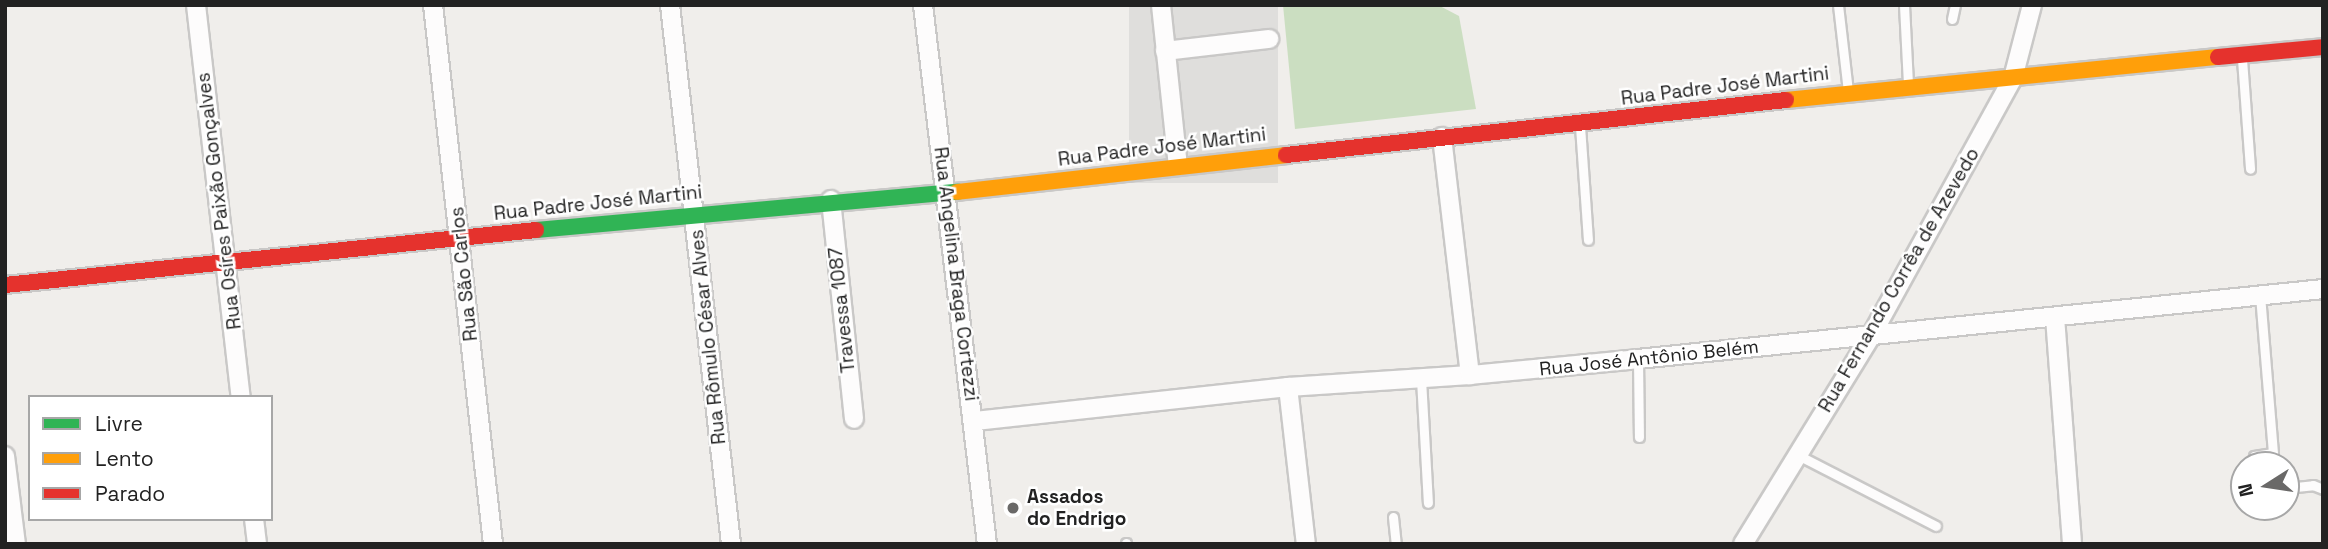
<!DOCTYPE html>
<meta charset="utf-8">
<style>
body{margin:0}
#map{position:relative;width:2328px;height:549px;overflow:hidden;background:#f0eeeb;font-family:"Space Grotesk",sans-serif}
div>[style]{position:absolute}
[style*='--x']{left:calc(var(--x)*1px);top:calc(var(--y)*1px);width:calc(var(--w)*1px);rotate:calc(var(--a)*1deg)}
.residential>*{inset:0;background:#dfdedc;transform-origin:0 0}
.forest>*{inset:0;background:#cbdec1}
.roads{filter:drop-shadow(2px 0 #c9c8c7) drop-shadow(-2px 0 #c9c8c7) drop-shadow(0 2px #c9c8c7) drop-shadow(0 -2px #c9c8c7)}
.lane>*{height:9px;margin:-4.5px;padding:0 4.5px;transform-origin:4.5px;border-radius:4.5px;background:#fdfcfc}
.street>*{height:18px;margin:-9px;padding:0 9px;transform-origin:9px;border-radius:9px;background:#fdfcfc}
.fast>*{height:16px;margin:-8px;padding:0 8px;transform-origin:8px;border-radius:8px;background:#30b455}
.slow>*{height:16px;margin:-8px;padding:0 8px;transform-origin:8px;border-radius:8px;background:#ff9f0a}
.jam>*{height:16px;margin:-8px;padding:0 8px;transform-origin:8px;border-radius:8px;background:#e5322d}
.dots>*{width:19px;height:19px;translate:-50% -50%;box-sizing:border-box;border:4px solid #fff;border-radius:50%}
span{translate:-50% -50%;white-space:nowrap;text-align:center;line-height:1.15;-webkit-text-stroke:5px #fff;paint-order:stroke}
.street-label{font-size:19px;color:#222}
.poi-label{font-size:19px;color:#222;font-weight:700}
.left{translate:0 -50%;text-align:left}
.frame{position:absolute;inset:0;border:7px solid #222;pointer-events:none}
.legend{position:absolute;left:28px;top:395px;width:245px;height:126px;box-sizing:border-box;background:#fff;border:2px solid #a7a7a7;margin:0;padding:9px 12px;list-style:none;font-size:21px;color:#222}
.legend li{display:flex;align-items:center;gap:14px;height:35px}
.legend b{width:35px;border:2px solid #a7a7a7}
.north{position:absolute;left:2230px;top:451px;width:70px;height:70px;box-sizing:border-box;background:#fff;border:2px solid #a7a7a7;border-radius:50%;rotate:258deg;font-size:19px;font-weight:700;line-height:28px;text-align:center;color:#222}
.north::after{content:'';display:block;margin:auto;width:24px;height:32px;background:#6a6968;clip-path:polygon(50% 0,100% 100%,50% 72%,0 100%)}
</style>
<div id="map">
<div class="residential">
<i style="left:1129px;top:5px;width:149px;height:178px"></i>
</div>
<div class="forest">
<i style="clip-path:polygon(1283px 5px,1438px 5px,1459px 16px,1476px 109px,1295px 129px)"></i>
</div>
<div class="roads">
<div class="lane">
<i style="--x:1838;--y:5;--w:87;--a:83.4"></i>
<i style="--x:1904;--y:5;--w:80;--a:87.1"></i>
<i style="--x:1952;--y:19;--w:14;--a:-78"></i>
<i style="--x:2242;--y:59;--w:110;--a:85.8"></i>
<i style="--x:1580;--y:126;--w:114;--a:86"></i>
<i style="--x:1638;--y:359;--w:78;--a:89.3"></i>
<i style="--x:1421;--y:379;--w:124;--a:86.8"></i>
<i style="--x:1798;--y:455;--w:155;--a:27.2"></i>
<i style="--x:2252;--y:465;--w:9;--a:-77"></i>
<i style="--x:2254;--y:456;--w:19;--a:-9"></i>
<i style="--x:2273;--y:453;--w:158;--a:-94.7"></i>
<i style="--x:2286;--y:488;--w:27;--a:-6"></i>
<i style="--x:2313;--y:485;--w:11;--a:22"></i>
<i style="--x:1393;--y:517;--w:27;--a:84"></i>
<i style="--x:1126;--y:543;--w:1;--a:90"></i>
</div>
<div class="street">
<i style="--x:196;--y:5;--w:395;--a:83.5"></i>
<i style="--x:433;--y:5;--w:542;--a:83.65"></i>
<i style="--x:670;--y:5;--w:542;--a:83.54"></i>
<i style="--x:923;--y:5;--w:543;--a:83.23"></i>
<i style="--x:1161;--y:5;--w:162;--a:84"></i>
<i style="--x:1165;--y:51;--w:105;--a:-6.6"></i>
<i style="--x:1442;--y:137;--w:240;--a:83.3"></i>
<i style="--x:831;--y:200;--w:220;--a:84"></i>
<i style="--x:2055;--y:317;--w:228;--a:85.7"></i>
<i style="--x:1288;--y:387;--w:158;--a:83.5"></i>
<i style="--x:975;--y:421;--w:315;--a:-6.2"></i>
<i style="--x:1288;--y:387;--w:182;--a:-3.8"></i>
<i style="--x:1470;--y:375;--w:169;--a:-5.4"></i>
<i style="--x:1638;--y:359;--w:689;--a:-5.83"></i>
<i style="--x:5;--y:456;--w:89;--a:82.9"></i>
<i style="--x:254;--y:519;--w:25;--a:83"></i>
<i style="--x:1743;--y:544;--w:244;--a:-58.4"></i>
<i style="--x:1871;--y:336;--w:294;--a:-61.2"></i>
<i style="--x:2013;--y:78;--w:75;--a:-75.4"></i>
</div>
<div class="fast">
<i style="--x:536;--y:230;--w:423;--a:-5.2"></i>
</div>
<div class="slow">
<i style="--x:1786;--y:100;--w:434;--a:-5.7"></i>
<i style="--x:957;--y:192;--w:331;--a:-6.4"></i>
</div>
<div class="jam">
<i style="--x:2218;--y:57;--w:105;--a:-5.4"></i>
<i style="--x:1286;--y:155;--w:503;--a:-6.28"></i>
<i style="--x:5;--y:285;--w:534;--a:-5.91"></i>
</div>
</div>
<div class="dots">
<i style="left:1013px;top:508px;background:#6a6968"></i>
</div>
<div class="street-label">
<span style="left:1725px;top:86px;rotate:-7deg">Rua Padre José Martini</span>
<span style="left:1162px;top:147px;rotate:-7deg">Rua Padre José Martini</span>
<span style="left:219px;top:201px;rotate:-97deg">Rua Osíres Paixão Gonçalves</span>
<span style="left:598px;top:203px;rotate:-6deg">Rua Padre José Martini</span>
<span style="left:464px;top:274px;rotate:-96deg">Rua São Carlos</span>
<span style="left:956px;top:274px;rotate:83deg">Rua Angelina Braga Cortezzi</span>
<span style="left:1899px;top:280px;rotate:-60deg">Rua Fernando Corrêa de Azevedo</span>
<span style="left:842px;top:310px;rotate:-96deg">Travessa 1087</span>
<span style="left:708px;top:337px;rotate:-96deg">Rua Rômulo César Alves</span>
<span style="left:1649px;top:358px;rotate:-6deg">Rua José Antônio Belém</span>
</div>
<div class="poi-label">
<span class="left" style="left:1027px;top:508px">Assados<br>do Endrigo</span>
</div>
<div class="frame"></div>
<ul class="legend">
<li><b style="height:9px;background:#30b455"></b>Livre</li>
<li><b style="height:9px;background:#ff9f0a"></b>Lento</li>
<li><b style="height:9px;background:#e5322d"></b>Parado</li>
</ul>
<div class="north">N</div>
</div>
